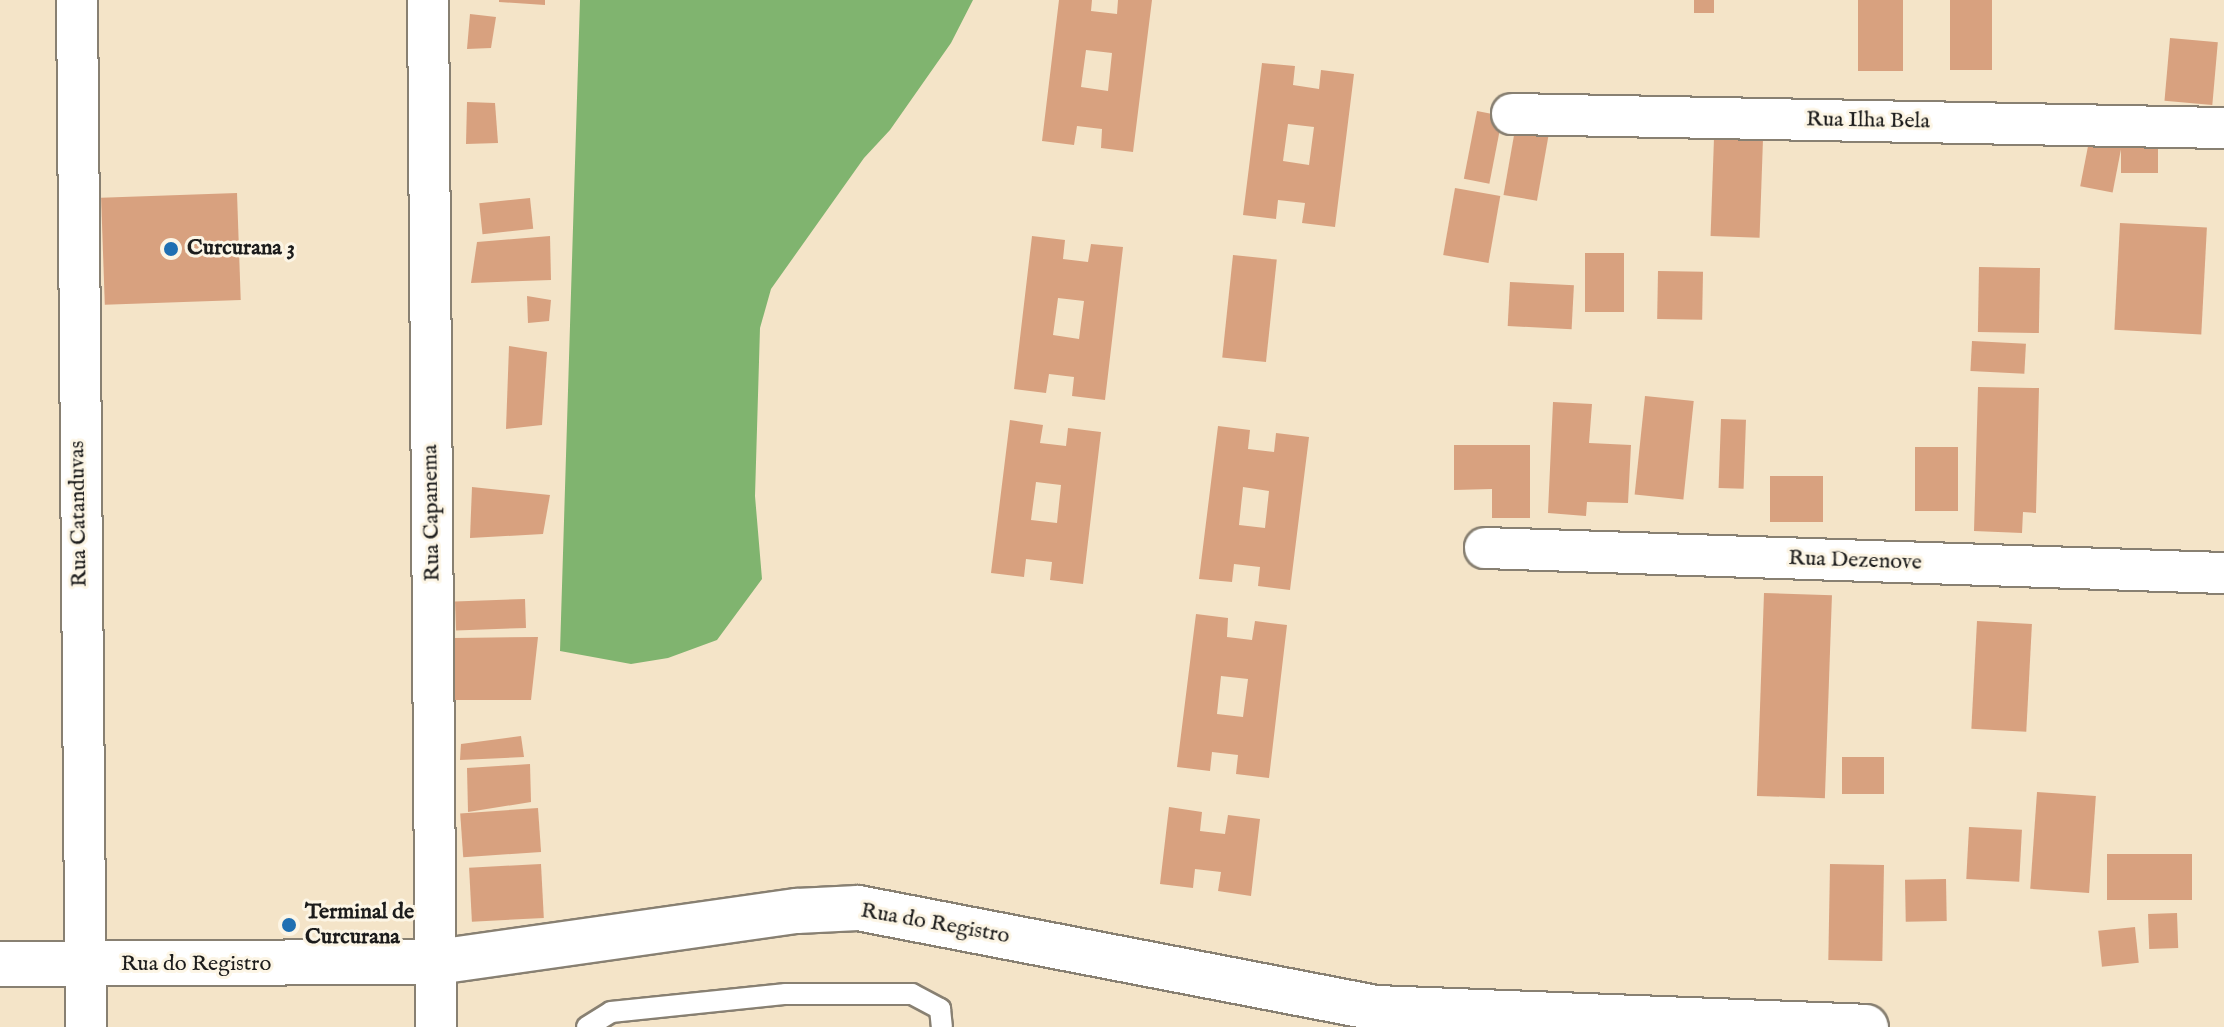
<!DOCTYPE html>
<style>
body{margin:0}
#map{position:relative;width:2224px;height:1027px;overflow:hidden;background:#f4e4c8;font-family:"IM FELL English",serif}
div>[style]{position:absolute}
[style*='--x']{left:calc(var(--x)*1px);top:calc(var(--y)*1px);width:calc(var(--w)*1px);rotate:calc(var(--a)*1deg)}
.forest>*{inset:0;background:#80b46f}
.building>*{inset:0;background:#d8a17f;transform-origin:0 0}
.roads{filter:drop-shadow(2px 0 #888072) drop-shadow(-2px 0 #888072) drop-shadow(0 2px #888072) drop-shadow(0 -2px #888072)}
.lane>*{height:20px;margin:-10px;padding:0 10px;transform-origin:10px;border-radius:10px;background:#fff}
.street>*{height:40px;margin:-20px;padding:0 20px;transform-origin:20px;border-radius:20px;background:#fff}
.secondary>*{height:44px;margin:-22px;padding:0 22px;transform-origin:22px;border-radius:22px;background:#fff}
.dots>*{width:22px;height:22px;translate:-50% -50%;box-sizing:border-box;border:4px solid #fcf5e5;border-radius:50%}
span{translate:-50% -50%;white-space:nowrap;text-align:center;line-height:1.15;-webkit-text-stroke:6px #fcf5e5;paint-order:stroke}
.street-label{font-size:22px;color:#1c1c1c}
.poi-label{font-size:22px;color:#1c1c1c;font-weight:700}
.left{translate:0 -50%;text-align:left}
</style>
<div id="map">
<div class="forest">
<i style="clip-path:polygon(580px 0,973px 0,951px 43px,890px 130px,864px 158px,771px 289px,760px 328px,755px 496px,762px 579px,717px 640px,668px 658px,631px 664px,560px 651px)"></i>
</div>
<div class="building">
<i style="clip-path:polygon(499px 0,545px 0,545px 5px,499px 2px)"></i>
<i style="clip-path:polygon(evenodd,1059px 0,1092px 0,1091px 11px,1117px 14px,1118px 0,1152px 0,1133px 152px,1101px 148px,1102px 129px,1077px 126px,1074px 145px,1042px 141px,1059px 0,1086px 50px,1112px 53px,1108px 91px,1081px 87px,1086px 50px)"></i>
<i style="left:1694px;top:0;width:20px;height:13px"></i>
<i style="left:1858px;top:0;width:45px;height:71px"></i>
<i style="left:1950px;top:0;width:42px;height:70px"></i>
<i style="clip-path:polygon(470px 14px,496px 17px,491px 48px,467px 49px)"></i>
<i style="left:2170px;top:38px;width:48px;height:63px;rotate:5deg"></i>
<i style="clip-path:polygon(evenodd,1262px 63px,1295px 66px,1293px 85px,1319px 89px,1321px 70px,1354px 74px,1335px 227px,1302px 223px,1305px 203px,1278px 200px,1276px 219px,1243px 215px,1262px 63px,1288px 124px,1314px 127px,1309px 165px,1283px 161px,1288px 124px)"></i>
<i style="clip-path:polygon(467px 102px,495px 103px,498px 143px,466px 144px)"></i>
<i style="left:1477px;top:111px;width:26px;height:69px;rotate:11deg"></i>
<i style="left:1516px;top:124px;width:34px;height:72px;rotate:10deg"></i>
<i style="left:1714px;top:138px;width:49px;height:98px;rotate:2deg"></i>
<i style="left:2089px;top:141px;width:33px;height:46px;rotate:11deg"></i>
<i style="left:2158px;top:146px;width:27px;height:37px;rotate:90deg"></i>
<i style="left:1455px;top:188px;width:46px;height:68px;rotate:10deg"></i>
<i style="left:237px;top:193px;width:107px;height:136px;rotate:88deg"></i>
<i style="left:530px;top:198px;width:31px;height:51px;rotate:84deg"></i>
<i style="left:2120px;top:223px;width:87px;height:107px;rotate:3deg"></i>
<i style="clip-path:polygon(550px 236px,551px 280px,471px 283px,477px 242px)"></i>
<i style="clip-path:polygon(evenodd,1032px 236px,1065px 240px,1063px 259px,1088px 262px,1091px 244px,1123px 247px,1105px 400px,1072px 396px,1074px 377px,1049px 374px,1046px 393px,1014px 389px,1032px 236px,1058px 298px,1084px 301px,1079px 339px,1053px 335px,1058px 298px)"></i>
<i style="left:1585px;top:253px;width:39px;height:59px"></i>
<i style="left:1233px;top:255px;width:44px;height:103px;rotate:6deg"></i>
<i style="left:1979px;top:267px;width:61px;height:65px;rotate:1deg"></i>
<i style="left:1658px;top:271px;width:45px;height:48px;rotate:1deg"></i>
<i style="left:1510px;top:282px;width:64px;height:44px;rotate:3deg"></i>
<i style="clip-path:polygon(527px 296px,551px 300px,549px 321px,528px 323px)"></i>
<i style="left:1972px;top:341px;width:54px;height:30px;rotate:3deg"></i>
<i style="clip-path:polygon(509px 346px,547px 352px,542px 425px,506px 429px)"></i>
<i style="clip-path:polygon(1978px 387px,2039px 388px,2036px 513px,2023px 512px,2022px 533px,1974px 531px)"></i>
<i style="left:1645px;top:396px;width:49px;height:99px;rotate:6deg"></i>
<i style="clip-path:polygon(1553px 402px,1592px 404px,1589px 443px,1631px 445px,1628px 503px,1587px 502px,1586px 516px,1548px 513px)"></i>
<i style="left:1721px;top:419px;width:25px;height:69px;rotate:2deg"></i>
<i style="clip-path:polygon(evenodd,1010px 420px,1043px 425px,1040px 443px,1066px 446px,1068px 428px,1101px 432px,1083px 584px,1050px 580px,1052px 562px,1026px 559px,1024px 577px,991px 573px,1010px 420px,1036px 482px,1061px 485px,1057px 523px,1031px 520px,1036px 482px)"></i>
<i style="clip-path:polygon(evenodd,1218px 426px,1250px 430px,1248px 449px,1274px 452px,1276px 433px,1309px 437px,1290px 590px,1258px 586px,1260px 567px,1234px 564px,1232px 582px,1199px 579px,1218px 426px,1243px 487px,1269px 491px,1265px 528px,1239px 525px,1243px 487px)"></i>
<i style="clip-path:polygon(1454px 445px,1530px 445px,1530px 518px,1492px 518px,1492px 489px,1454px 490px)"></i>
<i style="left:1915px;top:447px;width:43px;height:64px"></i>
<i style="left:1770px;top:476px;width:53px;height:46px"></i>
<i style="clip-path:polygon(472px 487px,550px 495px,543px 534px,470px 538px)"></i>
<i style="left:1764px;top:593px;width:68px;height:203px;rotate:2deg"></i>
<i style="left:525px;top:599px;width:29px;height:70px;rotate:88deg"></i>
<i style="clip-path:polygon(evenodd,1196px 614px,1228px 618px,1227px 637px,1252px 640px,1255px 621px,1287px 625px,1269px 778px,1236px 774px,1238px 755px,1212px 752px,1210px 771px,1177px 767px,1196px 614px,1221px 676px,1248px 679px,1243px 717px,1217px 714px,1221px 676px)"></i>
<i style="left:1977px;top:621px;width:55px;height:108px;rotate:3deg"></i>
<i style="clip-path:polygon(538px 637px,531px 700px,444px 700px,446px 685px,455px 683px,454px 638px)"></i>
<i style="clip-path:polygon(521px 736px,524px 757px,460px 760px,461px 744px)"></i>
<i style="left:1842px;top:757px;width:42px;height:37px"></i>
<i style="clip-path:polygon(530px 764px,531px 802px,468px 812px,467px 768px)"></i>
<i style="left:2037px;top:792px;width:59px;height:97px;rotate:4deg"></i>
<i style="clip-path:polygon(1169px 807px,1202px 812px,1200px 831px,1225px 834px,1228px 815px,1260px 819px,1251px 896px,1218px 891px,1221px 872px,1195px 869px,1193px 888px,1160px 884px)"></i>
<i style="left:538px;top:808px;width:44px;height:78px;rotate:86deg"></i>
<i style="left:1969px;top:827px;width:53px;height:52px;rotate:3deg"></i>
<i style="left:2107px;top:854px;width:85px;height:46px"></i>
<i style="left:541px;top:864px;width:54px;height:72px;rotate:87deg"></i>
<i style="left:1830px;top:864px;width:54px;height:96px;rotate:1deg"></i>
<i style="left:1946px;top:879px;width:42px;height:41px;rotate:89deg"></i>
<i style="left:2177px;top:913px;width:35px;height:29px;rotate:88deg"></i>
<i style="left:2135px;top:927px;width:36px;height:37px;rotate:84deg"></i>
</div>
<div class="roads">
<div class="lane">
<i style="--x:587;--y:1027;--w:28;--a:-32"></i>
<i style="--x:611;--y:1012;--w:176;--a:-5.9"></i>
<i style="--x:786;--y:994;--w:126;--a:0"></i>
<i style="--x:912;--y:994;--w:32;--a:28"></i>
<i style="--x:940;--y:1009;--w:18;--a:84"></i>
</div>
<div class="street">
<i style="--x:77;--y:0;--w:1027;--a:89.5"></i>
<i style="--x:428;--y:0;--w:1027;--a:89.55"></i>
<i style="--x:1512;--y:114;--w:712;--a:1.13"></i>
<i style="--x:1485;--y:548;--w:739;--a:1.94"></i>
</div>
<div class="secondary">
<i style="--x:0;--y:964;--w:437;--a:-0.3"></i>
<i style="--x:437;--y:962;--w:364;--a:-8.1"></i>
<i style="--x:797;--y:911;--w:61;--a:-2.8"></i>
<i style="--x:858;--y:908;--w:528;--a:10.93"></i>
<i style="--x:1376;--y:1008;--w:490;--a:2.2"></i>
</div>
</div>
<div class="dots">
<i style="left:171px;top:249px;background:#1f6fb2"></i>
<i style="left:289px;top:925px;background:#1f6fb2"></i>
</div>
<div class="street-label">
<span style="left:1868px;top:121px;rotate:1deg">Rua Ilha Bela</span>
<span style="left:432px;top:513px;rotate:-91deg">Rua Capanema</span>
<span style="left:79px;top:514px;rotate:-91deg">Rua Catanduvas</span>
<span style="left:1855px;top:561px;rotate:2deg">Rua Dezenove</span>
<span style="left:935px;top:924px;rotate:10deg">Rua do Registro</span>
<span style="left:196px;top:965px">Rua do Registro</span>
</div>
<div class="poi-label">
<span class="left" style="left:187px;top:249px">Curcurana 3</span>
<span class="left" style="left:305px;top:925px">Terminal de<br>Curcurana</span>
</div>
</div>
